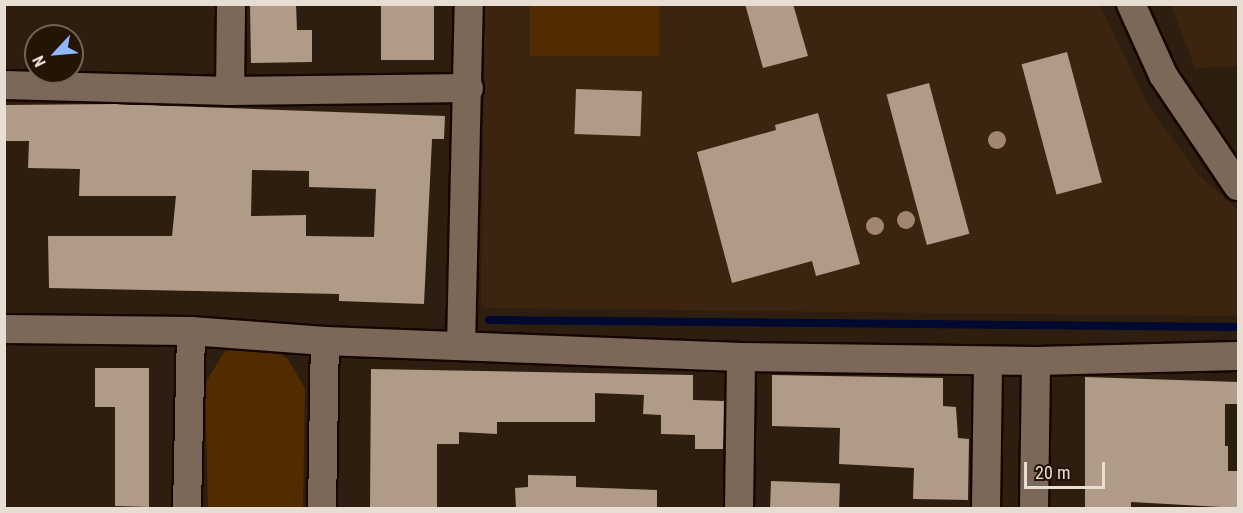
<!DOCTYPE html>
<style>
body{margin:0}
#map{position:relative;width:1243px;height:513px;overflow:hidden;background:#2e1e0f;font-family:"Roboto Condensed",sans-serif}
div>[style]{position:absolute}
[style*='--x']{left:calc(var(--x)*1px);top:calc(var(--y)*1px);width:calc(var(--w)*1px);rotate:calc(var(--a)*1deg)}
.built>*{inset:0;background:#3b2511}
.green>*{inset:0;background:#522c00;transform-origin:0 0}
.stream>*{height:8px;margin:-4px;padding:0 4px;transform-origin:4px;border-radius:4px;background:#000930}
.building>*{inset:0;background:#b09b89;transform-origin:0 0}
.roads{filter:drop-shadow(2px 0 #150700) drop-shadow(-2px 0 #150700) drop-shadow(0 2px #150700) drop-shadow(0 -2px #150700)}
.minor>*{height:28px;margin:-14px;padding:0 14px;transform-origin:14px;border-radius:14px;background:#7c6858}
.trees>*{width:18px;height:18px;margin:-9px;border-radius:50%;background:#a08770}
span{translate:-50% -50%;white-space:nowrap;text-align:center;line-height:1.15;-webkit-text-stroke:6px #241406;paint-order:stroke}
.frame{position:absolute;inset:0;border:6px solid #e8ddd3;pointer-events:none}
.north{position:absolute;left:24px;top:24px;width:60px;height:60px;box-sizing:border-box;background:#241406;border:2px solid #726458;border-radius:50%;rotate:244deg;font-size:16px;font-weight:700;line-height:24px;text-align:center;color:#e8ddd3}
.north::after{content:'';display:block;margin:auto;width:21px;height:27px;background:#8eb9fc;clip-path:polygon(50% 0,100% 100%,50% 72%,0 100%)}
.scale{position:absolute;left:1024px;top:462px;width:81px;height:27px;box-sizing:border-box;border:3px solid #e8ddd3;border-top:0;padding-left:8px;font-size:18px;line-height:21px;white-space:nowrap;color:#e8ddd3;-webkit-text-stroke:4px #241406;paint-order:stroke}
</style>
<div id="map">
<div class="built">
<i style="clip-path:polygon(485px 5px,1100px 5px,1148px 105px,1199px 175px,1238px 210px,1238px 316px,485px 308px,481px 301px)"></i>
<i style="clip-path:polygon(1171px 5px,1238px 5px,1238px 66px,1195px 68px)"></i>
</div>
<div class="green">
<i style="left:530px;top:5px;width:129px;height:51px"></i>
<i style="clip-path:polygon(243px 345px,267px 347px,288px 359px,305px 389px,303px 508px,208px 508px,205px 384px,224px 352px)"></i>
</div>
<div class="stream">
<i style="--x:489;--y:320;--w:749;--a:0.54"></i>
</div>
<div class="building">
<i style="clip-path:polygon(250px 4px,296px 4px,297px 30px,312px 30px,312px 62px,251px 63px)"></i>
<i style="left:381px;top:4px;width:53px;height:56px"></i>
<i style="clip-path:polygon(745px 4px,793px 4px,808px 56px,763px 68px)"></i>
<i style="left:1067px;top:52px;width:135px;height:47px;rotate:75deg"></i>
<i style="left:929px;top:83px;width:156px;height:44px;rotate:75deg"></i>
<i style="left:576px;top:89px;width:66px;height:45px;rotate:2deg"></i>
<i style="clip-path:polygon(evenodd,116px 104px,445px 116px,444px 139px,432px 139px,424px 304px,339px 301px,339px 294px,49px 288px,48px 236px,172px 236px,176px 196px,79px 196px,80px 169px,28px 168px,29px 141px,4px 141px,4px 105px,116px 104px,252px 170px,309px 171px,309px 187px,376px 189px,374px 237px,306px 236px,306px 215px,251px 216px,252px 170px)"></i>
<i style="clip-path:polygon(818px 113px,860px 264px,816px 276px,812px 261px,732px 283px,697px 152px,776px 130px,775px 125px)"></i>
<i style="clip-path:polygon(95px 368px,149px 368px,149px 507px,115px 506px,115px 407px,95px 407px)"></i>
<i style="clip-path:polygon(371px 369px,693px 375px,693px 400px,724px 401px,723px 449px,695px 449px,695px 435px,661px 434px,661px 415px,643px 414px,644px 395px,595px 393px,595px 422px,497px 422px,497px 434px,459px 432px,459px 444px,437px 444px,437px 508px,370px 508px)"></i>
<i style="clip-path:polygon(772px 375px,943px 378px,943px 406px,956px 407px,958px 438px,969px 439px,968px 500px,913px 499px,914px 468px,839px 464px,840px 428px,772px 426px)"></i>
<i style="clip-path:polygon(1085px 377px,1239px 382px,1239px 404px,1225px 404px,1225px 446px,1228px 446px,1228px 471px,1239px 471px,1239px 508px,1131px 502px,1131px 508px,1085px 508px)"></i>
<i style="clip-path:polygon(528px 475px,576px 476px,576px 487px,657px 490px,657px 508px,516px 508px,515px 488px,528px 487px)"></i>
<i style="left:771px;top:481px;width:69px;height:27px;rotate:2deg"></i>
</div>
<div class="roads">
<div class="minor">
<i style="--x:1131;--y:4;--w:78;--a:65.7"></i>
<i style="--x:1163;--y:75;--w:134;--a:56"></i>
<i style="--x:4;--y:85;--w:226;--a:1.5"></i>
<i style="--x:230;--y:91;--w:239;--a:-0.7"></i>
<i style="--x:230;--y:91;--w:87;--a:-89.3"></i>
<i style="--x:4;--y:329;--w:187;--a:0.6"></i>
<i style="--x:191;--y:331;--w:134;--a:4.3"></i>
<i style="--x:325;--y:341;--w:416;--a:2.2"></i>
<i style="--x:741;--y:357;--w:295;--a:0.8"></i>
<i style="--x:1036;--y:361;--w:202;--a:-1.4"></i>
<i style="--x:461;--y:346;--w:342;--a:-88.7"></i>
<i style="--x:187;--y:508;--w:177;--a:-88.7"></i>
<i style="--x:322;--y:508;--w:167;--a:-89"></i>
<i style="--x:739;--y:508;--w:151;--a:-89.2"></i>
<i style="--x:986;--y:508;--w:147;--a:-89.2"></i>
<i style="--x:1034;--y:508;--w:147;--a:-89.2"></i>
</div>
</div>
<div class="trees">
<i style="left:997px;top:140px"></i>
<i style="left:906px;top:220px"></i>
<i style="left:875px;top:226px"></i>
</div>
<div class="frame"></div>
<div class="north">N</div>
<div class="scale">20 m</div>
</div>
